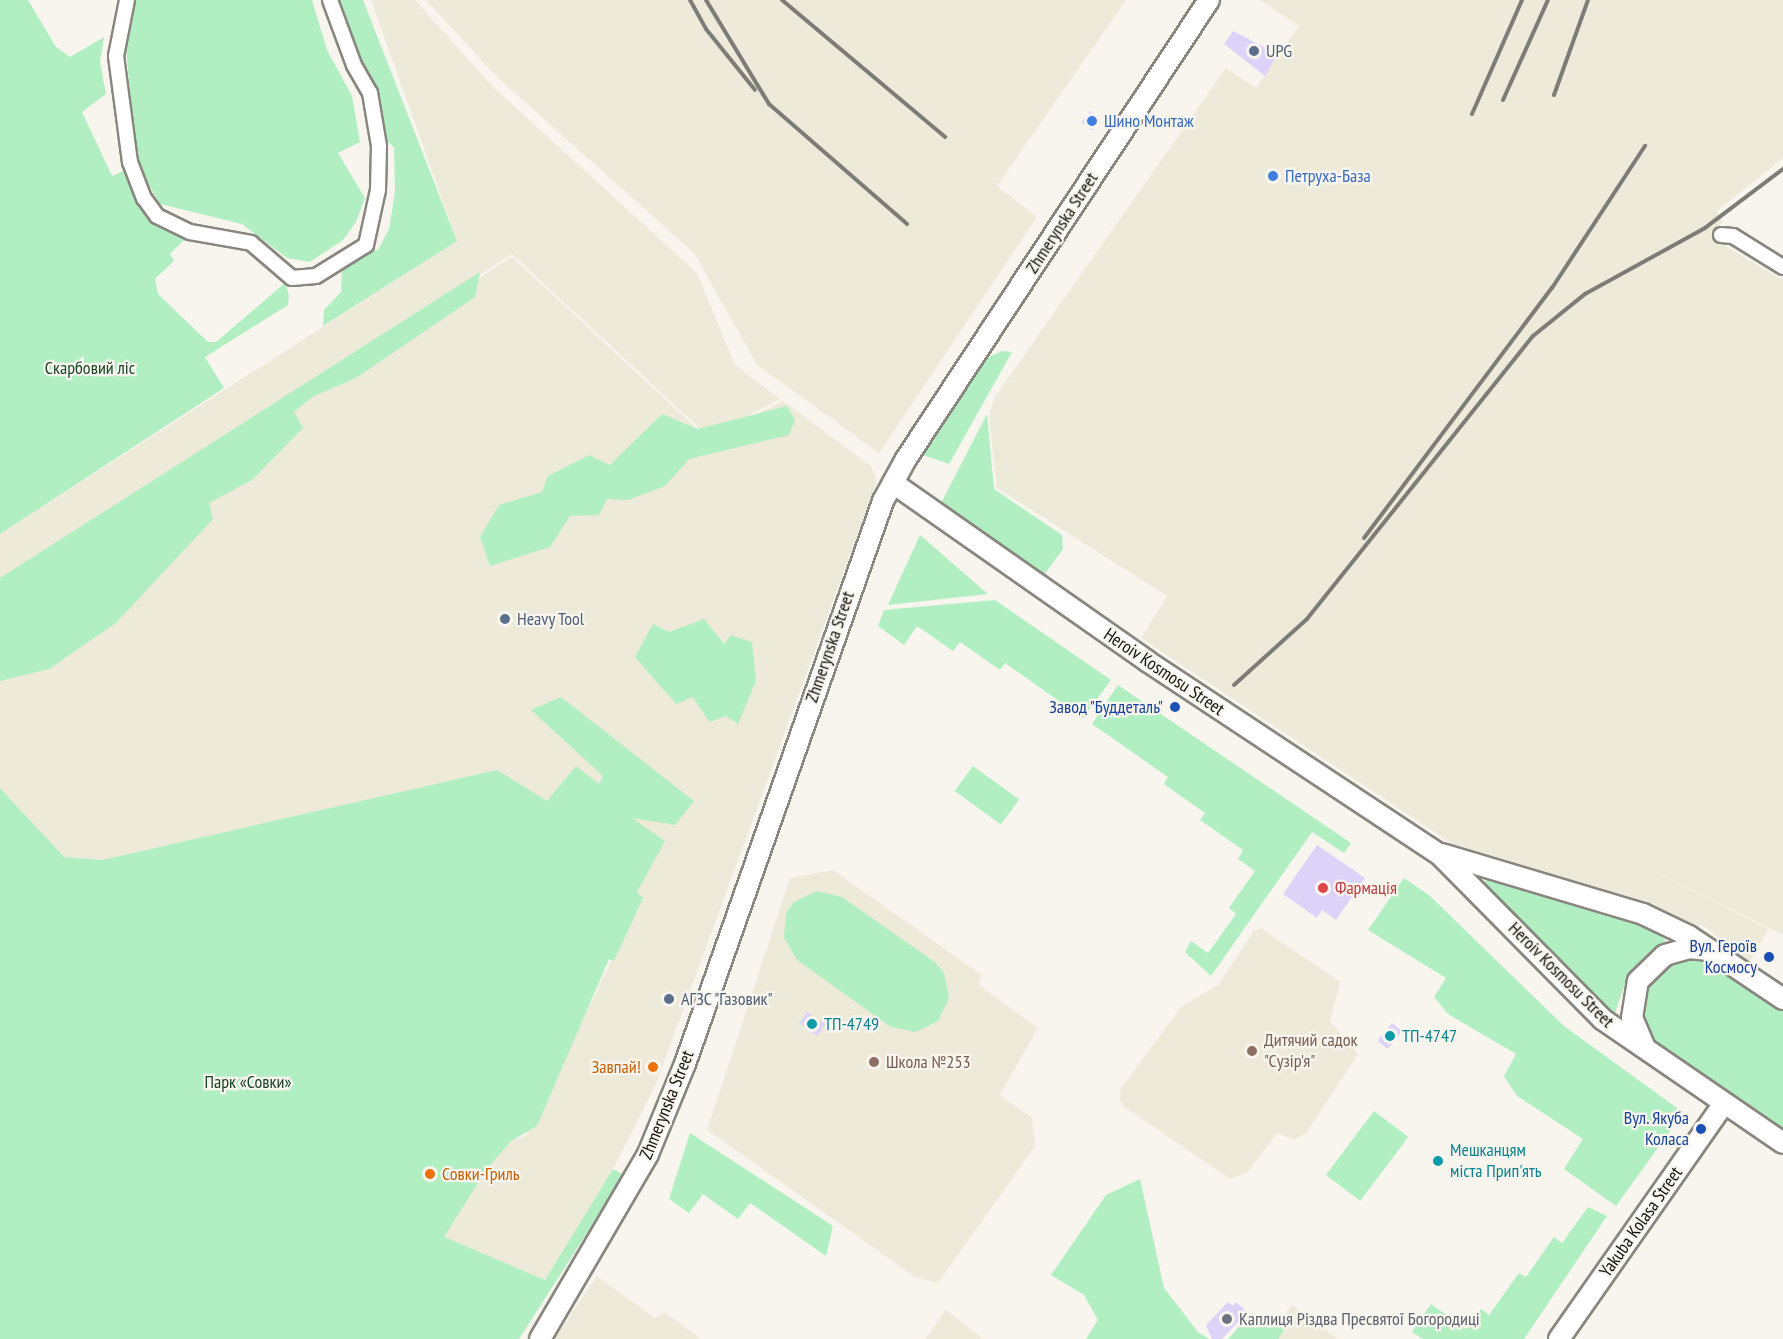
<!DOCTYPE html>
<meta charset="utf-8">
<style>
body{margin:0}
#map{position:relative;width:1783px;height:1339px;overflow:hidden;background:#f7f5ed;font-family:"PT Sans Narrow",sans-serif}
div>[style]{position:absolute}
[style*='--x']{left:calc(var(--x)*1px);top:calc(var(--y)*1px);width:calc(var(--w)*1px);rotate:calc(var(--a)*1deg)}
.built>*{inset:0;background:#edeada}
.green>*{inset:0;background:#b1efc2;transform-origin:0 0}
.building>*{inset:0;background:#ddd3f9;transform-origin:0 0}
.roads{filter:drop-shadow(2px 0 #88867f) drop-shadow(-2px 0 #88867f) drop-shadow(0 2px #88867f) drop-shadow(0 -2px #88867f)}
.street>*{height:14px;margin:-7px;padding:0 7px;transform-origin:7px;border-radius:7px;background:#fff}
.secondary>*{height:20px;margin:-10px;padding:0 10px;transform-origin:10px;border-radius:10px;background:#fff}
.rail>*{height:4px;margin:-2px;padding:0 2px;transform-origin:2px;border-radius:2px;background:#7d7c76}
.dots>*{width:16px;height:16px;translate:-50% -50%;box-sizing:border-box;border:3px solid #f7f5ed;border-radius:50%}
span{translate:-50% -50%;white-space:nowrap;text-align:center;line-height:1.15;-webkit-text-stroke:4.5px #f7f5ed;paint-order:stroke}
.service-label{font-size:18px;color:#4e5e75}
.left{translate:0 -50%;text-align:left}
.shop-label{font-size:18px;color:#366cbe}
.street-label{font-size:18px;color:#13120f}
.park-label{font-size:18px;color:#174528}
.transit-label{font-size:18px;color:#164399}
.right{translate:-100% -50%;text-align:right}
.health-label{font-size:18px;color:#be3a42}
.culture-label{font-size:18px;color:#0d838f}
.education-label{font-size:18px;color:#785e54}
.food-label{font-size:18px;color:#c56008}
.worship-label{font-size:18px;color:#5b616d}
</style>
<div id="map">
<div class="built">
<i style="clip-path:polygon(371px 0,415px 0,491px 85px,697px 273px,735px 365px,780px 399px,708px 436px,512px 254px,0 579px,0 534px,457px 241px)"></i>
<i style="clip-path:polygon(426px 0,1126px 0,997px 186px,1037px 217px,879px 453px,757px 365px,694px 253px,498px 78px)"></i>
<i style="clip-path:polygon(1259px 0,1783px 0,1783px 158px,1717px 211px,1723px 222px,1710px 231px,1717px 241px,1783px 280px,1783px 935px,1619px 853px,1768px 929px,1750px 962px,1705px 927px,1451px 843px,1141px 638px,1167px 596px,997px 488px,989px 416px,995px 397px,1226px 68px,1256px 88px,1299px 26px)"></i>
<i style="clip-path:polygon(512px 257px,707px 438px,783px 401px,871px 466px,877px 481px,656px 1084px,613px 1169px,545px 1280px,443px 1237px,486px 1170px,511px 1141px,526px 1136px,642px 898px,497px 770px,102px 860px,64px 857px,0 788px,0 584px)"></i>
<i style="clip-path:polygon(833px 870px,982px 975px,979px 985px,1038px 1028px,1000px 1095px,1032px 1118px,1035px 1146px,938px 1283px,915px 1277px,707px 1130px,790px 878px)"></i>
<i style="clip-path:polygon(1261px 928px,1340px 982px,1330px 1022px,1358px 1054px,1306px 1133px,1295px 1140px,1277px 1133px,1247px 1173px,1230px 1179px,1123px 1106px,1120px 1098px,1121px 1088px,1182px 1006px,1218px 985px,1254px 931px)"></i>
<i style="clip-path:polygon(597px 1276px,655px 1318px,665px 1312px,701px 1339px,554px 1339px)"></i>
<i style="clip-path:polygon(1292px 1305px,1338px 1339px,1266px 1339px)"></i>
<i style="clip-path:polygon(946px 1310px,983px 1339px,925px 1339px)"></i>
</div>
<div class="green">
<i style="clip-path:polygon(0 0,28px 0,56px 47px,70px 57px,104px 37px,100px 62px,106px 94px,82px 112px,112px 176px,123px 171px,140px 203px,189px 235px,170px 254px,174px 261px,155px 279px,158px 294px,208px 342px,216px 342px,285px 283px,289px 295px,288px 305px,205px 357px,224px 388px,0 534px)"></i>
<i style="clip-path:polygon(133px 0,312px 0,327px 50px,352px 96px,360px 142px,338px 153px,365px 198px,356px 222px,343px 240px,310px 262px,287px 258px,242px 224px,160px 204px,137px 164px,126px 50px)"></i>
<i style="clip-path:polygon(336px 0,363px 0,457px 241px,323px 326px,324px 310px,341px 292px,342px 267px,368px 250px,378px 250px,389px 229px,395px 192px,394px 147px,377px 133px)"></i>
<i style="clip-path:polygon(480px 272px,475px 297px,356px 378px,312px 397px,294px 412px,303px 428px,252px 480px,209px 503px,213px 519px,116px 623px,49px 669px,0 681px,0 578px)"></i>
<i style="clip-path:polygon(1002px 351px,1012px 352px,949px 464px,923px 455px,987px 358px)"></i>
<i style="clip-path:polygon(787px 406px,795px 420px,789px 435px,689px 459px,665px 486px,628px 500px,607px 499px,599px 515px,570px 516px,550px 547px,490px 566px,480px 537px,499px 505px,542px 492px,548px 476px,589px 455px,610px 465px,662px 414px,698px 429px)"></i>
<i style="clip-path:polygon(987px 414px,994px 489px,1062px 535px,1063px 549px,1044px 575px,938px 509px)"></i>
<i style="clip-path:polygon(920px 535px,988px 594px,888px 605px)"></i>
<i style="clip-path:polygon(995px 600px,1111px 680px,1083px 718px,1005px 663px,1000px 670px,960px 642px,953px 651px,917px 626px,904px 645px,878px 626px,884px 610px)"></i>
<i style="clip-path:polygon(704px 619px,724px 644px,731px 635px,752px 642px,756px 681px,738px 724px,726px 716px,709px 722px,693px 697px,676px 704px,635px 657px,653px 624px,669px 632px)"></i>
<i style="clip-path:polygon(1118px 685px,1351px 843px,1344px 853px,1312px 832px,1211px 976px,1185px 952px,1191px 941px,1208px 953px,1236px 914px,1229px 908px,1255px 871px,1238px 859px,1243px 850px,1200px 820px,1205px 813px,1164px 784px,1168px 777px,1092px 724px)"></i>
<i style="clip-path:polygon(561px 697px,694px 801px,675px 825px,632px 818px,665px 841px,637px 892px,643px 898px,614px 961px,609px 959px,537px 1126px,511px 1141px,486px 1170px,444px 1237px,545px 1280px,613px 1169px,624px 1175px,519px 1339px,0 1339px,0 788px,64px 857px,102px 860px,497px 770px,547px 801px,576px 766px,599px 784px,603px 776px,531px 710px)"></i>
<i style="left:973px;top:766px;width:57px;height:31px;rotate:36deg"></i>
<i style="clip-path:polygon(1404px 878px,1430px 896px,1564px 1026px,1677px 1108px,1678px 1120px,1616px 1206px,1564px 1169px,1583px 1139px,1517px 1096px,1504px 1076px,1516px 1054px,1448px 1014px,1434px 997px,1446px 978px,1368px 930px)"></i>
<i style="clip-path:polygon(1487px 878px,1656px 931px,1666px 941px,1628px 975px,1614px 1016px,1484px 884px)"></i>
<i style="clip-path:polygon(817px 891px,842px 897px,936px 963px,944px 973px,949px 998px,938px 1021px,916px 1032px,891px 1027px,797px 960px,784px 938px,786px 913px,794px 902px)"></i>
<i style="clip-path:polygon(1699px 953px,1783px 1008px,1783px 1134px,1650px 1048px,1640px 1030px,1644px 984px,1667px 960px)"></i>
<i style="left:1374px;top:1111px;width:43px;height:80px;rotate:37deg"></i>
<i style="clip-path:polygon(690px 1133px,833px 1226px,826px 1256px,750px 1203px,738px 1219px,703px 1194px,689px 1213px,669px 1199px)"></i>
<i style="clip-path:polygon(1140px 1179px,1164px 1288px,1198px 1332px,1209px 1339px,1086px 1339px,1098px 1320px,1084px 1295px,1051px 1275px,1106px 1195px)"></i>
<i style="clip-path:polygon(1588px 1207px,1607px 1216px,1524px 1339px,1423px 1339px,1412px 1332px,1431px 1304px,1466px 1329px,1481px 1309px,1489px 1315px,1519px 1273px,1526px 1277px,1554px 1237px,1562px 1243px)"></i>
<i style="clip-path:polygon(1293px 1317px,1278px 1339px,1228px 1339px,1244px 1321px)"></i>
</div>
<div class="building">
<i style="clip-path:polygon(1233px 31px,1278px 54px,1265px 76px,1224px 44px)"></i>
<i style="left:1090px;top:111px;width:14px;height:14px;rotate:39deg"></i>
<i style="clip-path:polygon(1317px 845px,1365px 878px,1336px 920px,1322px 910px,1317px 918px,1283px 894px)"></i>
<i style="left:807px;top:1012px;width:22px;height:14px;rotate:34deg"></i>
<i style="left:1392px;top:1023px;width:13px;height:23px;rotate:39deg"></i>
<i style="clip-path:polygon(1228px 1302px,1233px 1306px,1236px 1302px,1247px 1312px,1222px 1339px,1212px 1339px,1206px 1325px)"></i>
</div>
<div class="roads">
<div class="street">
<i style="--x:127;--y:0;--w:57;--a:101.1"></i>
<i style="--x:116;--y:56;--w:107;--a:82.5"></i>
<i style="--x:130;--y:162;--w:39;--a:69"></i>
<i style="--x:144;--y:198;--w:22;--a:54"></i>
<i style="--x:157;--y:216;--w:37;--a:26"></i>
<i style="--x:190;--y:232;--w:62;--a:10.2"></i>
<i style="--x:251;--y:243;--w:54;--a:40.5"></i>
<i style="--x:292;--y:278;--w:24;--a:-5"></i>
<i style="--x:316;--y:276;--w:59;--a:-31.8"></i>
<i style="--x:366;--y:245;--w:56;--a:-77.7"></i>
<i style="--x:378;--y:190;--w:44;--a:-88.7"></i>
<i style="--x:379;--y:146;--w:54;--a:-99.6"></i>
<i style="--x:370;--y:93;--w:32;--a:-120"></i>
<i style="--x:354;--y:65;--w:69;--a:-110.3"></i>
<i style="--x:1721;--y:235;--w:12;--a:5"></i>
<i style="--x:1733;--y:236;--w:59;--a:31.8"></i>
</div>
<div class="secondary">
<i style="--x:893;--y:483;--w:310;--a:35"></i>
<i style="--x:1147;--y:661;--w:350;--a:33.5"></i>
<i style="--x:1439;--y:854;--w:232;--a:45.3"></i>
<i style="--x:1602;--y:1019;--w:219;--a:34.4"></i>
<i style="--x:1442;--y:854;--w:210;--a:16.6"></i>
<i style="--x:1643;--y:914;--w:51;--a:25.6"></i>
<i style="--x:1689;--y:936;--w:113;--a:33.8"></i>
<i style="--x:1645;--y:1048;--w:33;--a:-113"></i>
<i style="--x:1632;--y:1018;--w:37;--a:-81"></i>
<i style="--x:1638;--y:981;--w:37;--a:-44"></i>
<i style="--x:1665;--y:955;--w:25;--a:-16"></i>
<i style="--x:1689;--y:948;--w:20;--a:6"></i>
<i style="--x:540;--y:1339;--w:214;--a:-59.7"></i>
<i style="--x:648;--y:1154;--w:97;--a:-67.7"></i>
<i style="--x:685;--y:1064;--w:597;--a:-70.62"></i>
<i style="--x:883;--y:501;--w:48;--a:-61.3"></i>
<i style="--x:906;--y:459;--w:550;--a:-56.57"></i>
<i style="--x:1559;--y:1339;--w:286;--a:-55"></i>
</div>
</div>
<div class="rail">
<i style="--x:690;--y:0;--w:33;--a:61"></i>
<i style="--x:706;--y:29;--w:78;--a:51.2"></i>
<i style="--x:706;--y:0;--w:122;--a:58.8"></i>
<i style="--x:769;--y:104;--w:183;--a:41"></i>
<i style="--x:782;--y:0;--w:213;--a:40"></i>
<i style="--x:1554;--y:95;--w:101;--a:-70.3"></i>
<i style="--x:1503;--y:100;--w:110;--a:-65.8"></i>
<i style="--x:1472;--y:114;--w:124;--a:-66.3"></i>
<i style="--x:1364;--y:538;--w:313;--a:-53.1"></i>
<i style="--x:1552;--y:288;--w:170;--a:-56.8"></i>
<i style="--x:1234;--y:685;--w:98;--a:-42.1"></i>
<i style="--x:1307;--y:619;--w:362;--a:-51.4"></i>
<i style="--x:1533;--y:336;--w:67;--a:-38.9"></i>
<i style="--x:1585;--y:294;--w:137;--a:-28.8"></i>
<i style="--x:1705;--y:228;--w:98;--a:-37.1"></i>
</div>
<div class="dots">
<i style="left:1254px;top:51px;background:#5c6f8a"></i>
<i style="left:1092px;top:121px;background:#3f7fe0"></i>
<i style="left:1273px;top:176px;background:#3f7fe0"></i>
<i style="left:505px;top:619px;background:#5c6f8a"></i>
<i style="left:1175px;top:707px;background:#1a4fb4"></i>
<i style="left:1323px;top:888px;background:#e0444e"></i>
<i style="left:1769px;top:957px;background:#1a4fb4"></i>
<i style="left:669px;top:999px;background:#5c6f8a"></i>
<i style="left:812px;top:1024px;background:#0f9aa8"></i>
<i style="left:1390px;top:1036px;background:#0f9aa8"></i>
<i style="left:1252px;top:1051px;background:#8d6e63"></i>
<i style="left:874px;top:1062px;background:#8d6e63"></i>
<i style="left:653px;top:1067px;background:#e8710a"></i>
<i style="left:1701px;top:1129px;background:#1a4fb4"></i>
<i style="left:1438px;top:1161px;background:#0f9aa8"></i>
<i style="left:430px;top:1174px;background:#e8710a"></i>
<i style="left:1227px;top:1319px;background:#6b7280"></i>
</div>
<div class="service-label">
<span class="left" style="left:1266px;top:51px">UPG</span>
<span class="left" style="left:517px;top:619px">Heavy Tool</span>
<span class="left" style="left:681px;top:999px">АГЗС "Газовик"</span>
</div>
<div class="shop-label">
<span class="left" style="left:1104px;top:121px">Шино Монтаж</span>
<span class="left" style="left:1285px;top:176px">Петруха-База</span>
</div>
<div class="street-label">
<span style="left:1062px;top:223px;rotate:-57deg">Zhmerynska Street</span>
<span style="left:830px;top:647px;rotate:-71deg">Zhmerynska Street</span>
<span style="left:1164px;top:672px;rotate:34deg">Heroiv Kosmosu Street</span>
<span style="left:1561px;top:975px;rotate:45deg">Heroiv Kosmosu Street</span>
<span style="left:667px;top:1105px;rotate:-68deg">Zhmerynska Street</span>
<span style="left:1641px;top:1222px;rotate:-55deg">Yakuba Kolasa Street</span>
</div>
<div class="park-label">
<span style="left:90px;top:368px">Скарбовий ліс</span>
<span style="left:248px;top:1082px">Парк «Совки»</span>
</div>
<div class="transit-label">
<span class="right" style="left:1163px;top:707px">Завод "Буддеталь"</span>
<span class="right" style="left:1757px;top:957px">Вул. Героїв<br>Космосу</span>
<span class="right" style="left:1689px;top:1129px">Вул. Якуба<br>Коласа</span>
</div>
<div class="health-label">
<span class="left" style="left:1335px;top:888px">Фармація</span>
</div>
<div class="culture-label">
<span class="left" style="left:824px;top:1024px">ТП-4749</span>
<span class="left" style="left:1402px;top:1036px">ТП-4747</span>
<span class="left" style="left:1450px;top:1161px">Мешканцям<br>міста Прип'ять</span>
</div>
<div class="education-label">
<span class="left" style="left:1264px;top:1051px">Дитячий садок<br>"Сузір'я"</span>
<span class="left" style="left:886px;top:1062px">Школа №253</span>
</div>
<div class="food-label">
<span class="right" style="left:641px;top:1067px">Завпай!</span>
<span class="left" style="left:442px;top:1174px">Совки-Гриль</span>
</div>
<div class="worship-label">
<span class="left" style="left:1239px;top:1319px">Каплиця Різдва Пресвятої Богородиці</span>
</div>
</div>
